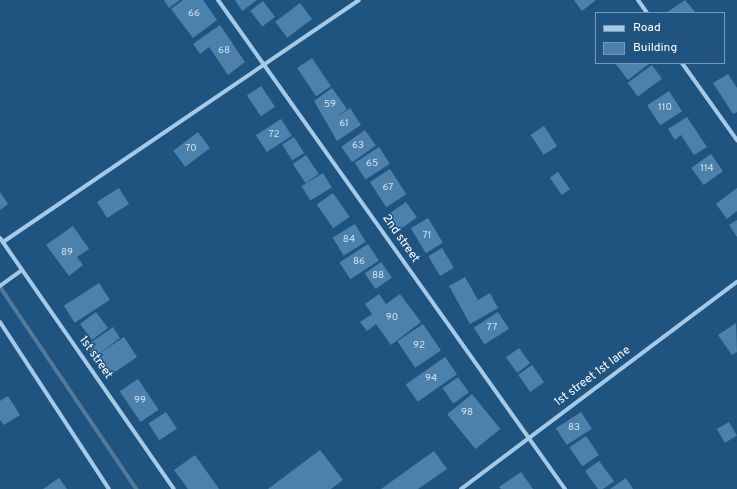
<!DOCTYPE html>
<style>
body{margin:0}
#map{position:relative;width:737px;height:489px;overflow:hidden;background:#205480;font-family:Overpass,sans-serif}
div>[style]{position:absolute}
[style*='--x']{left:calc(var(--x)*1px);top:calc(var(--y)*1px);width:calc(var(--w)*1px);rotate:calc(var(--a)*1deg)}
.stream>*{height:4px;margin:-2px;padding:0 2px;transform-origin:2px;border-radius:2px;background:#547a9a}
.building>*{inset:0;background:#4c81ac;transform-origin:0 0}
.street>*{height:4px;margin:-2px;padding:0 2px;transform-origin:2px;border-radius:2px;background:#a5cae8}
span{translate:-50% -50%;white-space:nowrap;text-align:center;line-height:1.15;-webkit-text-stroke:3px #205480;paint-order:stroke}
.number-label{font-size:10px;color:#d2e0ea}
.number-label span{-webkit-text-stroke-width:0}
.street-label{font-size:12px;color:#fff}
.legend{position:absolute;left:595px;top:12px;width:130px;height:52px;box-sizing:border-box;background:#205480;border:1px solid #7998b3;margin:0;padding:5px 7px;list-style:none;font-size:12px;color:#fff}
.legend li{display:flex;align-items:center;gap:8px;height:20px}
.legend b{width:20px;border:1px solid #7998b3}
</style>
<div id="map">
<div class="stream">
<i style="--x:0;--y:287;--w:244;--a:56"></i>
</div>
<div class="building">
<i style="clip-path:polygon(164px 0,180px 0,169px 8px)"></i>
<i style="clip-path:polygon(183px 0,203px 0,217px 20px,193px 38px,171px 9px)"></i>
<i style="clip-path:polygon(235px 0,257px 0,242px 11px)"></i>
<i style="clip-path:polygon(574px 0,596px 0,582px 11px)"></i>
<i style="clip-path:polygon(685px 0,696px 13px,666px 13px)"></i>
<i style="left:263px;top:1px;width:20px;height:16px;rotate:53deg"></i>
<i style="left:300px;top:3px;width:20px;height:31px;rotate:53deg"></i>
<i style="clip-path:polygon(220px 25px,245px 62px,228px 75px,209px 47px,200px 54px,193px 44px)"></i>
<i style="left:312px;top:58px;width:34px;height:18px;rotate:56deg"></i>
<i style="clip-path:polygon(615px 63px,650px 63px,628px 80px)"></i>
<i style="left:652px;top:65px;width:17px;height:30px;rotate:54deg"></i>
<i style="clip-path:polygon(728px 74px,737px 88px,737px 112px,733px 114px,713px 83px)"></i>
<i style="left:261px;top:86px;width:25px;height:17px;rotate:56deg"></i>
<i style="clip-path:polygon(332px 88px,347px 109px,335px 118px,350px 108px,361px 125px,337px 141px,314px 101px)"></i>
<i style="left:669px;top:91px;width:24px;height:26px;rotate:57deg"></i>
<i style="clip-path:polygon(687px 117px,707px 147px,694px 155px,681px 135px,675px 140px,668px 129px)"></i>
<i style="left:281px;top:119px;width:20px;height:30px;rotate:57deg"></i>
<i style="left:544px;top:126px;width:24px;height:16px;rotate:57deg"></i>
<i style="left:365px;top:130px;width:19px;height:29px;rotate:55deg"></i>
<i style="left:198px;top:132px;width:20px;height:31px;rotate:53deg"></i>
<i style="left:294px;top:137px;width:19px;height:14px;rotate:58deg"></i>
<i style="left:379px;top:147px;width:20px;height:29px;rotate:57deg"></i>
<i style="left:711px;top:154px;width:21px;height:24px;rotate:55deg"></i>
<i style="left:306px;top:155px;width:23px;height:16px;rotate:56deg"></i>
<i style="left:390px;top:169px;width:30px;height:24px;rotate:57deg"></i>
<i style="left:558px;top:172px;width:21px;height:10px;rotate:55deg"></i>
<i style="left:323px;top:173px;width:17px;height:25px;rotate:59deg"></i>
<i style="left:119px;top:188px;width:19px;height:26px;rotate:58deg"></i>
<i style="clip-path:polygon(737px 188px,737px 211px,727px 219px,716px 204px)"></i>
<i style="clip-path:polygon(0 192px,8px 204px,0 210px)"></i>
<i style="left:333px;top:193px;width:29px;height:20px;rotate:55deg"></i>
<i style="left:406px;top:202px;width:19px;height:22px;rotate:55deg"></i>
<i style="left:428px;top:218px;width:29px;height:20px;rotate:59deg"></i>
<i style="clip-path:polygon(737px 220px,737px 237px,729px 225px)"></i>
<i style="left:355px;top:224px;width:21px;height:26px;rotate:59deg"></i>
<i style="clip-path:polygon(73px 226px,89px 249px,77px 257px,83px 265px,69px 276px,46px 245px)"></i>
<i style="left:368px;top:244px;width:20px;height:34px;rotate:57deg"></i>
<i style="left:442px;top:248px;width:23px;height:16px;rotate:59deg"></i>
<i style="left:381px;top:262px;width:19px;height:20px;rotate:55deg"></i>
<i style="clip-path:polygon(465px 277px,478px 300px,490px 293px,498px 308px,470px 324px,449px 286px)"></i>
<i style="left:99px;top:283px;width:20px;height:42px;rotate:57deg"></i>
<i style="clip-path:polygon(379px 294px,386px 304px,400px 294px,421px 322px,391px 345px,376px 324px,367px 331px,360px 322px,372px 314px,365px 304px)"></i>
<i style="left:96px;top:312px;width:20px;height:20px;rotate:53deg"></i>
<i style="left:498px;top:312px;width:20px;height:29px;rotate:57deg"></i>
<i style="clip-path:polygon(736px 323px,737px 352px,732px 355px,718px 335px)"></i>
<i style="left:423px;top:324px;width:32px;height:31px;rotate:56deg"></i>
<i style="clip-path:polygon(113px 327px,120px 338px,97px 355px,124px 337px,137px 357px,106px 378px,86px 346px)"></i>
<i style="left:519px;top:348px;width:19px;height:16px;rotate:54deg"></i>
<i style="left:445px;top:357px;width:21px;height:48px;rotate:55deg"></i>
<i style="left:532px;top:365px;width:21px;height:17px;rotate:55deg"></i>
<i style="left:458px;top:377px;width:19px;height:19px;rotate:55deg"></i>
<i style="left:138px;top:379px;width:37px;height:22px;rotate:56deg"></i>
<i style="left:472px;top:394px;width:45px;height:32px;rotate:51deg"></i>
<i style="clip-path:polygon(8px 396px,20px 415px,4px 425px,0 420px,0 401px)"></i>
<i style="left:166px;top:412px;width:20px;height:21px;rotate:57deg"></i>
<i style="left:581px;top:412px;width:20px;height:30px;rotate:57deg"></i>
<i style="left:729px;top:422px;width:16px;height:14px;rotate:60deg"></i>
<i style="left:586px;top:436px;width:23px;height:20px;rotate:56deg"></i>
<i style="clip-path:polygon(320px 450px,343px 480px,331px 489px,268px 489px)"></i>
<i style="clip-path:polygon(434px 451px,447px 469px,418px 489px,381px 489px)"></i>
<i style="clip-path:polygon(195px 455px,219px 489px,188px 489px,174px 470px)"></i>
<i style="clip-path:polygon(599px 461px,614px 481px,603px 489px,598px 489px,585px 471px)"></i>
<i style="clip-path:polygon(521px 472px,533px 489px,501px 489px,499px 487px)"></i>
<i style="clip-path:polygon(59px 478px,67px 489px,43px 489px)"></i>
<i style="clip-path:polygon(626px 478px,633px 489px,610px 489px)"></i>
</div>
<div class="street">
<i style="--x:218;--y:0;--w:600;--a:54.64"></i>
<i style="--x:638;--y:0;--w:16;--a:55"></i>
<i style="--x:682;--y:63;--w:95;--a:54.5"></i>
<i style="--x:0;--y:238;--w:305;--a:55.3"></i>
<i style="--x:3;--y:242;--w:430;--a:-34.2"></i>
<i style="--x:0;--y:286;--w:27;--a:-36"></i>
<i style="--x:0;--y:322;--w:199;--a:56.9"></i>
<i style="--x:461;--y:489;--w:345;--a:-36.9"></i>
</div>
<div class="number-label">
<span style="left:194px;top:14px">66</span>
<span style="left:224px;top:51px">68</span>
<span style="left:330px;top:105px">59</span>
<span style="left:665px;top:108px">110</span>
<span style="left:344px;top:124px">61</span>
<span style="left:274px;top:135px">72</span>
<span style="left:358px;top:146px">63</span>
<span style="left:191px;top:149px">70</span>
<span style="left:372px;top:164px">65</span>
<span style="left:707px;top:169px">114</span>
<span style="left:388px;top:188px">67</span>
<span style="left:427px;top:236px">71</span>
<span style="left:349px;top:240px">84</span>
<span style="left:67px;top:253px">89</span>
<span style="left:359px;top:262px">86</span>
<span style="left:378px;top:276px">88</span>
<span style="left:392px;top:318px">90</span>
<span style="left:492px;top:328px">77</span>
<span style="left:419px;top:346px">92</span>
<span style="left:431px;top:379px">94</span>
<span style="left:140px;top:401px">99</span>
<span style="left:467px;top:413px">98</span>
<span style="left:574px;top:428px">83</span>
</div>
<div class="street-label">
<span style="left:400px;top:239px;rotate:55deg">2nd street</span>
<span style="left:95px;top:358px;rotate:55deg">1st street</span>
<span style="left:593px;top:377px;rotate:-37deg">1st street 1st lane</span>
</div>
<ul class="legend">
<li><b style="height:5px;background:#a5cae8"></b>Road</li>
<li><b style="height:11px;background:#4c81ac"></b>Building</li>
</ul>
</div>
